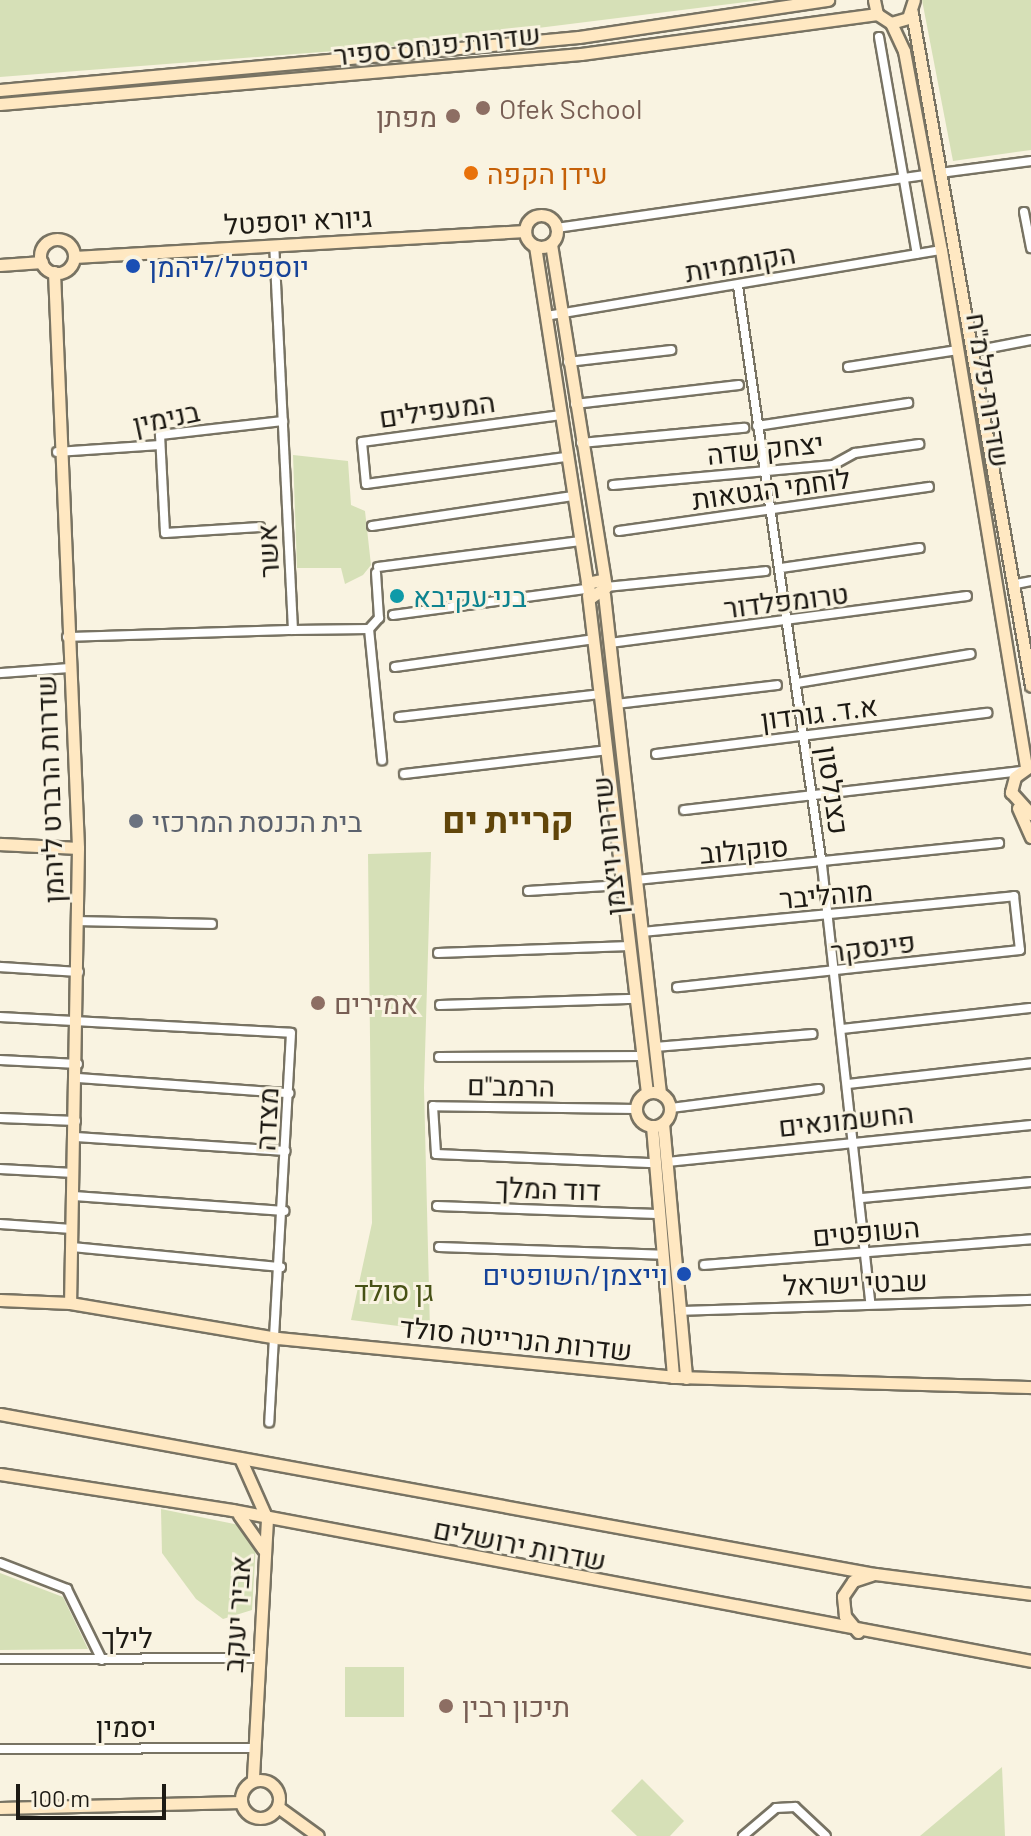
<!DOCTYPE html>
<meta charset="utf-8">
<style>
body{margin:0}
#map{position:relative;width:1031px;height:1836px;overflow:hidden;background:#f9f3e1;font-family:Barlow,Heebo,sans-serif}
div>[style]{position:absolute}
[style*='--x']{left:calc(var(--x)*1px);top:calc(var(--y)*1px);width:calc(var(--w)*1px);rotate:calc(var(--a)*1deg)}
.green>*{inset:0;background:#d6e0b7;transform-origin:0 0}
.roads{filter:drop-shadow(2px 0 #787363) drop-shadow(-2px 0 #787363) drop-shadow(0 2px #787363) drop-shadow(0 -2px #787363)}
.street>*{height:8px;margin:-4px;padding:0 4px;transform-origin:4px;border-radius:4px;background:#fff}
.secondary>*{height:11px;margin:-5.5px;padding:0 5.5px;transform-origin:5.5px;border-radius:5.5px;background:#ffe8c2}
.secondary>.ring{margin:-5.5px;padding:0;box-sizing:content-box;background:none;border:11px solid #ffe8c2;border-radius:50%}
.dots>*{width:22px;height:22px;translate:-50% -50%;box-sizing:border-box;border:4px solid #f9f3e1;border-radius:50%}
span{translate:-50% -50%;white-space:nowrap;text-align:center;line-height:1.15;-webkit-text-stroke:6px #f9f3e1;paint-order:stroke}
.street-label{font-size:28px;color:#1d1a14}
.education-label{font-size:28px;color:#785e54}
.left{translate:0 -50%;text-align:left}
.right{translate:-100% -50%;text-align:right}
.food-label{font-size:28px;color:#c56008}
.transit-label{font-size:28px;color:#164399}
.culture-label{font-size:28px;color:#0d838f}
.worship-label{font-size:28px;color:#5b616d}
.park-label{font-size:28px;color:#475116}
.district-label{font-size:36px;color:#614509;font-weight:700}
.scale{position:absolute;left:16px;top:1784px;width:150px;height:36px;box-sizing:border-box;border:4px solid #1d1a14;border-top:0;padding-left:10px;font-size:24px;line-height:28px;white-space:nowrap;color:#1d1a14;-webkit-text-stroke:6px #f9f3e1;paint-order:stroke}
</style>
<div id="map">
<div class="green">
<i style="clip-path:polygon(0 0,762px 0,386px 47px,0 77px)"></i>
<i style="clip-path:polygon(922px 0,1031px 0,1031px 150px,953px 161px)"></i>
<i style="clip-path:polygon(293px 455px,348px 461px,351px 505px,365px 511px,371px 565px,363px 575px,345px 584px,341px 568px,297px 568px)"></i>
<i style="clip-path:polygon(431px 852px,424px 1088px,430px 1330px,351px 1320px,372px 1223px,368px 854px)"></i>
<i style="clip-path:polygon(161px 1509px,244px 1526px,256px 1544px,252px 1610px,223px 1619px,196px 1599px,162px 1553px)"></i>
<i style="clip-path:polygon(0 1573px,63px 1597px,88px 1649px,0 1650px)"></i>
<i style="left:345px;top:1667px;width:59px;height:50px"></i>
<i style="clip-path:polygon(1002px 1767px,1005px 1836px,920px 1836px)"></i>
<i style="clip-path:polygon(642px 1779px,684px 1821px,670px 1836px,637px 1836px,611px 1811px)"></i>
</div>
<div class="roads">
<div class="street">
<i style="--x:879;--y:37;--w:220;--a:80.1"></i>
<i style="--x:940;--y:173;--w:92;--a:-7.5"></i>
<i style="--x:1024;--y:212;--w:37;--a:79"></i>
<i style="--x:557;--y:228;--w:373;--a:-8.2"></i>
<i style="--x:738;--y:286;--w:585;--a:81.75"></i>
<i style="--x:822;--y:865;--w:440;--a:83.7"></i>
<i style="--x:546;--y:316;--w:400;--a:-9.5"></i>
<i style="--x:974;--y:351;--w:58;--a:-10.9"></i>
<i style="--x:568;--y:362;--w:104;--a:-6.6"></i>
<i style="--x:848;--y:367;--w:111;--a:-8.8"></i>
<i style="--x:575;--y:404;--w:165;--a:-6.6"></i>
<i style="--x:561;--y:415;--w:201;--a:172.3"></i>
<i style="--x:362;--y:442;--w:42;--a:84.6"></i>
<i style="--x:366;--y:484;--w:203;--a:-7.7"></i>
<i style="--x:757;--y:426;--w:153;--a:-8.7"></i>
<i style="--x:581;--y:443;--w:164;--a:-5.3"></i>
<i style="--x:57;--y:452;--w:103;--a:-3.9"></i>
<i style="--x:613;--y:485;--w:221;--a:-5.2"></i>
<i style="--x:833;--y:465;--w:25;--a:-29"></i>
<i style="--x:855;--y:453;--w:65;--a:-8"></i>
<i style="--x:372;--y:526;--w:203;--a:-8.5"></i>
<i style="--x:260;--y:527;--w:95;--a:176.4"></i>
<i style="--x:165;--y:533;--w:98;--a:-92.9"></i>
<i style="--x:160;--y:435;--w:124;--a:-6.5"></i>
<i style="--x:619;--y:531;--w:313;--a:-8.1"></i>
<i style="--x:378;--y:567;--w:204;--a:-7.3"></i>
<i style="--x:781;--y:568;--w:140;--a:-8.2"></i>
<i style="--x:1016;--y:584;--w:15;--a:-11"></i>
<i style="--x:606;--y:587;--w:160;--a:-5.7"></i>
<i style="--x:393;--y:615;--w:194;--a:-7.7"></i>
<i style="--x:369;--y:629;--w:15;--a:-48"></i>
<i style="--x:379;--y:618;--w:45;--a:-93.8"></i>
<i style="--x:293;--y:630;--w:76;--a:-0.8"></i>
<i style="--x:369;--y:629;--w:132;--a:84.3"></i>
<i style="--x:67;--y:637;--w:226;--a:-1.8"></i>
<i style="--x:293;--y:630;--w:385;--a:-92.8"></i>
<i style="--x:610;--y:643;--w:360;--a:-7.5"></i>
<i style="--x:395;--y:667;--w:200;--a:-8"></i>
<i style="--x:0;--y:673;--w:69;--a:-4.1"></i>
<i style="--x:797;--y:683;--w:176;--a:-9.5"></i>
<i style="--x:616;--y:704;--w:162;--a:-6.7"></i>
<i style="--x:399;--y:717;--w:202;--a:-6.5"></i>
<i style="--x:656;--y:754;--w:334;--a:-7.1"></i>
<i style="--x:404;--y:774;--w:204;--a:-6.7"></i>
<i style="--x:684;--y:810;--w:338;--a:-6.6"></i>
<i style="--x:636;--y:880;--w:365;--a:-5.8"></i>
<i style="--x:528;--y:891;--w:94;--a:-3.7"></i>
<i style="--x:79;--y:921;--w:133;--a:1.3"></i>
<i style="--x:642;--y:932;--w:374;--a:-5.5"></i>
<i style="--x:1014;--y:896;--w:54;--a:83.7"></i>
<i style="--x:1020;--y:950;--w:345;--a:173.8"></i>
<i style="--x:438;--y:953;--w:192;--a:-2.1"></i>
<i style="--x:0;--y:967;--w:79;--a:3.6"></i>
<i style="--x:440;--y:1005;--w:196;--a:-1.8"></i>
<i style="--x:0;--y:1017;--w:291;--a:3.1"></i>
<i style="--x:291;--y:1033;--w:390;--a:93.2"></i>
<i style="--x:842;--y:1029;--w:189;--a:-6.4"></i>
<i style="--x:655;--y:1047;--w:158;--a:-4.7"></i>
<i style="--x:439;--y:1057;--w:204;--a:-0.3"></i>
<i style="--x:0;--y:1060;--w:78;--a:2.9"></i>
<i style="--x:78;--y:1078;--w:212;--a:4.1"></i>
<i style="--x:848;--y:1084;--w:184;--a:-6.5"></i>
<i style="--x:671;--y:1108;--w:149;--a:-7.3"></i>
<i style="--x:636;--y:1109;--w:203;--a:-179.2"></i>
<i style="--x:433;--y:1106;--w:48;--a:86.4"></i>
<i style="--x:436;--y:1154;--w:219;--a:2.4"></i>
<i style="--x:0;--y:1118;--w:76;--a:2.3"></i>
<i style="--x:76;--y:1137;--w:210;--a:3.8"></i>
<i style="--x:667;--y:1162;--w:366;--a:-5.8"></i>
<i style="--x:0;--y:1169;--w:74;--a:3.1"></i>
<i style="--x:74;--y:1196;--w:211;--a:4.1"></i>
<i style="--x:862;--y:1198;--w:170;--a:-5.4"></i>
<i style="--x:437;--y:1206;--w:220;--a:2.1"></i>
<i style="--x:0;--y:1224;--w:72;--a:4"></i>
<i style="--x:72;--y:1247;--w:210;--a:5.5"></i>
<i style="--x:439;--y:1247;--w:224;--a:2"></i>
<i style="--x:704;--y:1265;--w:328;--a:-4.5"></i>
<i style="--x:679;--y:1311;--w:352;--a:-1.8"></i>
<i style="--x:0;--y:1563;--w:72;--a:21.2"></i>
<i style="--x:67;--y:1589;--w:79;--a:63.8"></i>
<i style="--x:0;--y:1659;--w:255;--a:-0.2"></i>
<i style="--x:0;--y:1749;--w:253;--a:-0.2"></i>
<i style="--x:743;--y:1836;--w:43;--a:-40.3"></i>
<i style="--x:776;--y:1808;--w:19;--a:-3"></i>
<i style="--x:795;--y:1807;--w:42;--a:43.1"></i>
</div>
<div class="secondary">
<i style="--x:874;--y:0;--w:14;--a:78"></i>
<i style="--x:877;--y:14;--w:17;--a:33"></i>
<i style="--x:891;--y:23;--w:18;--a:-16"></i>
<i style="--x:908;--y:18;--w:19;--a:-72"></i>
<i style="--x:912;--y:13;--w:683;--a:79.97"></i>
<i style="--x:891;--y:23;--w:31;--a:65"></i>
<i style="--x:904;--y:51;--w:202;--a:79.5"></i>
<i style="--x:941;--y:250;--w:524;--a:80.66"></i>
<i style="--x:0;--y:90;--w:581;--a:-5.23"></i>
<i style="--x:579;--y:37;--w:252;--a:-8.5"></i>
<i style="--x:0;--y:104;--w:583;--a:-4.92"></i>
<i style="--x:581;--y:54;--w:299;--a:-7.7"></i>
<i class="ring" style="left:525px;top:215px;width:21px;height:21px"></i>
<i class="ring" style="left:40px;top:239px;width:23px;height:23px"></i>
<i style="--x:551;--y:244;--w:347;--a:80.9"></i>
<i style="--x:606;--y:587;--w:18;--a:146"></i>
<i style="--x:591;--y:597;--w:15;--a:-106"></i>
<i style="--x:587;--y:583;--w:14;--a:-12"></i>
<i style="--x:535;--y:246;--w:341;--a:81.2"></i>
<i style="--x:74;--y:257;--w:452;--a:-3.3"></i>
<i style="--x:0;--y:265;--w:42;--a:-4.1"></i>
<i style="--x:54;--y:272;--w:576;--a:87.61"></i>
<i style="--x:78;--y:848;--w:455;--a:91"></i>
<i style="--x:604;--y:594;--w:502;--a:83.6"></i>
<i style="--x:588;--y:595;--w:501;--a:83.24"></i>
<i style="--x:1030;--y:766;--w:19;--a:144"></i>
<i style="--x:1015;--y:777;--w:16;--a:105"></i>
<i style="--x:1011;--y:792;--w:30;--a:48"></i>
<i style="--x:1018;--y:808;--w:32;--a:66"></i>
<i style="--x:0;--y:844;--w:78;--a:2.9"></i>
<i class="ring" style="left:636px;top:1092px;width:23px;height:23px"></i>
<i style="--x:663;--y:1123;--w:256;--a:84.8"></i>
<i style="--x:652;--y:1126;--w:252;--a:85.2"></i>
<i style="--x:0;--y:1300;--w:70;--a:2.5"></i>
<i style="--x:70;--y:1303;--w:211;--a:9.6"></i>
<i style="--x:278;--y:1338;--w:397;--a:5.6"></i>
<i style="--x:673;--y:1377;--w:358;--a:1.6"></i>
<i style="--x:0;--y:1414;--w:890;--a:10.36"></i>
<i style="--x:875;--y:1574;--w:157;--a:7.3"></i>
<i style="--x:240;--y:1458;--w:67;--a:66.1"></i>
<i style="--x:267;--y:1519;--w:261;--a:93.1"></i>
<i style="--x:0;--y:1474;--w:235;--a:8.8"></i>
<i style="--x:232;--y:1510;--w:813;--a:10.7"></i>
<i style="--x:239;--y:1515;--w:42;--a:54.8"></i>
<i style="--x:858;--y:1632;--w:21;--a:-129"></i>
<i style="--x:845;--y:1616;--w:20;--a:-96"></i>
<i style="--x:843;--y:1596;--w:18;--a:-56"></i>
<i style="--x:853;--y:1581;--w:19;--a:-18"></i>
<i class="ring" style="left:241px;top:1780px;width:27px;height:27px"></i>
<i style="--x:278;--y:1807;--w:49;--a:35.9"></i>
<i style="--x:0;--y:1808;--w:241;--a:-1.4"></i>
</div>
</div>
<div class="dots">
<i style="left:483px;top:108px;background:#8d6e63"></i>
<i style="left:453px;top:116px;background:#8d6e63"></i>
<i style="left:471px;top:173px;background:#e8710a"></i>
<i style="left:133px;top:266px;background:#1a4fb4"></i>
<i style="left:397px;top:596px;background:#0f9aa8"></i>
<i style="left:136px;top:821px;background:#6b7280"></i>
<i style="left:318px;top:1003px;background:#8d6e63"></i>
<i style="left:684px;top:1274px;background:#1a4fb4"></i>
<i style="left:446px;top:1706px;background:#8d6e63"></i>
</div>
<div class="street-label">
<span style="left:437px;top:44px;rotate:-6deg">שדרות פנחס ספיר</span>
<span style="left:298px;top:220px;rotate:-3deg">גיורא יוספטל</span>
<span style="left:740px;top:262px;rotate:-10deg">הקוממיות</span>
<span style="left:989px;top:390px;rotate:81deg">שדרות פלמ"ח</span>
<span style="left:437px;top:409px;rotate:-8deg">המעפילים</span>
<span style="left:166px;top:417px;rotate:-12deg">בנימין</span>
<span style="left:765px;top:448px;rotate:-6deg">יצחק שדה</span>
<span style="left:771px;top:488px;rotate:-8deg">לוחמי הגטאות</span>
<span style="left:267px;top:551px;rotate:-93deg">אשר</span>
<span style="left:786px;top:600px;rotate:-7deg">טרומפלדור</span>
<span style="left:819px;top:712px;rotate:-7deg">א.ד. גורדון</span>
<span style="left:49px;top:789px;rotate:-92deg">שדרות הרברט ליהמן</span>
<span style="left:834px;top:790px;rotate:82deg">כצנלסון</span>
<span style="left:608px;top:846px;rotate:-96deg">שדרות ויצמן</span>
<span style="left:744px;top:849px;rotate:-5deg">סוקולוב</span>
<span style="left:826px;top:894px;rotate:-5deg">מוהליבר</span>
<span style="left:873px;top:946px;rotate:-7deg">פינסקר</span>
<span style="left:511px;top:1085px;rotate:1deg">הרמב"ם</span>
<span style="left:266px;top:1119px;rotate:-87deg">מצדה</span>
<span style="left:846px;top:1119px;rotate:-6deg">החשמונאים</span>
<span style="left:548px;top:1188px;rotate:2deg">דוד המלך</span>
<span style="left:866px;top:1231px;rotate:-5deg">השופטים</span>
<span style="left:855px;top:1282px;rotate:-2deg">שבטי ישראל</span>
<span style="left:516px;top:1338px;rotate:6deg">שדרות הנרייטה סולד</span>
<span style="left:520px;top:1544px;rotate:11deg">שדרות ירושלים</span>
<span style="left:236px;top:1614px;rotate:-86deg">אביר יעקב</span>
<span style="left:127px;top:1637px">לילך</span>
<span style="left:126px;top:1726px">יסמין</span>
</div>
<div class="education-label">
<span class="left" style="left:499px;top:108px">Ofek School</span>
<span class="right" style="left:437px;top:116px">מפתן</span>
<span class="left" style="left:334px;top:1003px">אמירים</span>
<span class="left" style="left:462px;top:1706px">תיכון רבין</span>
</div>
<div class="food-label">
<span class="left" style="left:487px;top:173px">עידן הקפה</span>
</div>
<div class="transit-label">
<span class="left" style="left:149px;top:266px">יוספטל/ליהמן</span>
<span class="right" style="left:668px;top:1274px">וייצמן/השופטים</span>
</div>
<div class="culture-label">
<span class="left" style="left:413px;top:596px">בני עקיבא</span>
</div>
<div class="worship-label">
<span class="left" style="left:152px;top:821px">בית הכנסת המרכזי</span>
</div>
<div class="park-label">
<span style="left:394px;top:1290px">גן סולד</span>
</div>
<div class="district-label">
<span style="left:508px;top:819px">קריית ים</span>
</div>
<div class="scale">100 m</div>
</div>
